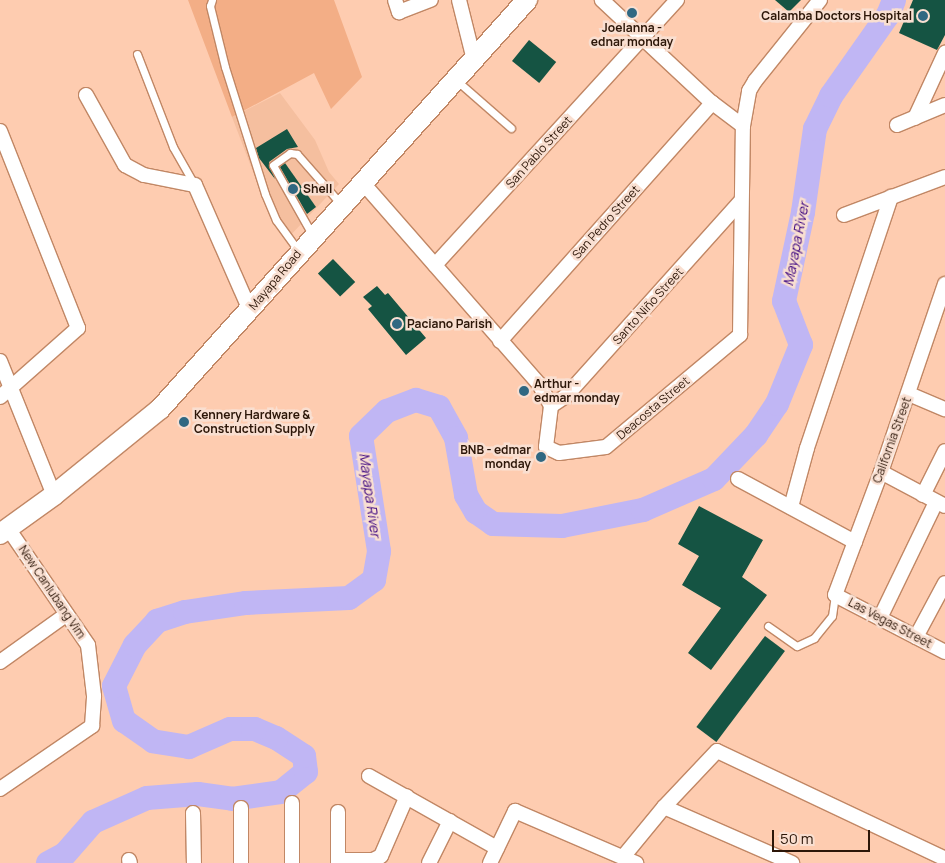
<!DOCTYPE html>
<meta charset="utf-8">
<style>
body{margin:0}
#map{position:relative;width:945px;height:863px;overflow:hidden;background:#feccb0;font-family:Manrope,sans-serif}
div>[style]{position:absolute}
[style*='--x']{left:calc(var(--x)*1px);top:calc(var(--y)*1px);width:calc(var(--w)*1px);rotate:calc(var(--a)*1deg)}
.built>*{inset:0;background:#f5bf9f}
.green>*{inset:0;background:#f3ae86}
.river>*{height:24px;margin:-12px;padding:0 12px;transform-origin:12px;border-radius:12px;background:#c0b6f4}
.building>*{inset:0;background:#155443;transform-origin:0 0}
.roads{filter:drop-shadow(1px 0 #c18765) drop-shadow(-1px 0 #c18765) drop-shadow(0 1px #c18765) drop-shadow(0 -1px #c18765)}
.lane>*{height:7px;margin:-3.5px;padding:0 3.5px;transform-origin:3.5px;border-radius:3.5px;background:#fff}
.street>*{height:14px;margin:-7px;padding:0 7px;transform-origin:7px;border-radius:7px;background:#fff}
.secondary>*{height:20px;margin:-10px;padding:0 10px;transform-origin:10px;border-radius:10px;background:#fff}
.dots>*{width:14px;height:14px;translate:-50% -50%;box-sizing:border-box;border:2px solid #f9dfd1;border-radius:50%}
span{translate:-50% -50%;white-space:nowrap;text-align:center;line-height:1.15;-webkit-text-stroke:5px #f9dfd1;paint-order:stroke}
.poi-label{font-size:12px;color:#2c1608;font-weight:700}
.right{translate:-100% -50%;text-align:right}
.left{translate:0 -50%;text-align:left}
.street-label{font-size:12px;color:#2c1608}
.water-label{font-size:14px;color:#38007f;font-style:italic}
.scale{position:absolute;left:772px;top:830px;width:98px;height:22px;box-sizing:border-box;border:2px solid #2c1608;border-top:0;padding-left:6px;font-size:15px;line-height:18px;white-space:nowrap;color:#2c1608;-webkit-text-stroke:4px #f9dfd1;paint-order:stroke}
</style>
<div id="map">
<div class="built">
<i style="clip-path:polygon(280px 93px,315px 140px,329px 172px,339px 184px,286px 240px,268px 211px,232px 117px)"></i>
</div>
<div class="green">
<i style="clip-path:polygon(188px 0,334px 0,362px 77px,331px 109px,314px 73px,232px 117px)"></i>
</div>
<div class="river">
<i style="--x:48;--y:863;--w:19;--a:-28"></i>
<i style="--x:65;--y:854;--w:43;--a:-48.8"></i>
<i style="--x:93;--y:822;--w:59;--a:-24"></i>
<i style="--x:147;--y:798;--w:51;--a:-4.5"></i>
<i style="--x:198;--y:794;--w:34;--a:8"></i>
<i style="--x:232;--y:799;--w:49;--a:-8.1"></i>
<i style="--x:281;--y:792;--w:32;--a:-39"></i>
<i style="--x:306;--y:772;--w:16;--a:-97"></i>
<i style="--x:304;--y:756;--w:33;--a:-147"></i>
<i style="--x:276;--y:738;--w:23;--a:-157"></i>
<i style="--x:255;--y:729;--w:25;--a:180"></i>
<i style="--x:230;--y:729;--w:45;--a:156.3"></i>
<i style="--x:189;--y:747;--w:36;--a:-171"></i>
<i style="--x:153;--y:741;--w:35;--a:-145"></i>
<i style="--x:124;--y:721;--w:36;--a:-106"></i>
<i style="--x:114;--y:686;--w:46;--a:-62.9"></i>
<i style="--x:135;--y:645;--w:33;--a:-47"></i>
<i style="--x:157;--y:621;--w:29;--a:-18"></i>
<i style="--x:185;--y:612;--w:62;--a:-8.4"></i>
<i style="--x:246;--y:603;--w:103;--a:-2.8"></i>
<i style="--x:349;--y:598;--w:31;--a:-36"></i>
<i style="--x:374;--y:580;--w:29;--a:-80"></i>
<i style="--x:379;--y:551;--w:116;--a:-98.9"></i>
<i style="--x:361;--y:436;--w:36;--a:-44"></i>
<i style="--x:387;--y:411;--w:31;--a:-21"></i>
<i style="--x:416;--y:400;--w:24;--a:17"></i>
<i style="--x:439;--y:407;--w:35;--a:61"></i>
<i style="--x:456;--y:438;--w:58;--a:80"></i>
<i style="--x:466;--y:495;--w:20;--a:60"></i>
<i style="--x:476;--y:512;--w:21;--a:35"></i>
<i style="--x:493;--y:524;--w:69;--a:1.7"></i>
<i style="--x:562;--y:526;--w:83;--a:-11.2"></i>
<i style="--x:643;--y:510;--w:77;--a:-23.6"></i>
<i style="--x:714;--y:479;--w:61;--a:-46.3"></i>
<i style="--x:756;--y:435;--w:37;--a:-56"></i>
<i style="--x:777;--y:404;--w:64;--a:-67.9"></i>
<i style="--x:801;--y:345;--w:47;--a:-111.1"></i>
<i style="--x:784;--y:301;--w:91;--a:-77.9"></i>
<i style="--x:803;--y:212;--w:84;--a:-81.8"></i>
<i style="--x:815;--y:129;--w:37;--a:-64"></i>
<i style="--x:831;--y:96;--w:99;--a:-54.9"></i>
<i style="--x:888;--y:15;--w:16;--a:-68"></i>
</div>
<div class="building">
<i style="clip-path:polygon(775px 0,801px 0,789px 12px)"></i>
<i style="clip-path:polygon(913px 0,945px 0,945px 35px,937px 50px,899px 33px)"></i>
<i style="left:529px;top:40px;width:35px;height:27px;rotate:39deg"></i>
<i style="clip-path:polygon(287px 129px,298px 147px,287px 149px,269px 162px,275px 179px,259px 158px,256px 148px)"></i>
<i style="clip-path:polygon(285px 163px,316px 207px,307px 214px,280px 167px)"></i>
<i style="left:333px;top:259px;width:32px;height:21px;rotate:46deg"></i>
<i style="clip-path:polygon(377px 286px,385px 295px,388px 293px,426px 338px,406px 355px,368px 309px,372px 306px,363px 297px)"></i>
<i style="clip-path:polygon(699px 506px,763px 540px,742px 577px,767px 595px,711px 670px,688px 653px,721px 608px,682px 585px,699px 556px,678px 544px)"></i>
<i style="left:765px;top:636px;width:25px;height:114px;rotate:37deg"></i>
</div>
<div class="roads">
<div class="lane">
<i style="--x:212;--y:0;--w:6;--a:108"></i>
<i style="--x:210;--y:6;--w:63;--a:76.2"></i>
<i style="--x:225;--y:67;--w:133;--a:72.5"></i>
<i style="--x:265;--y:194;--w:28;--a:67"></i>
<i style="--x:276;--y:220;--w:39;--a:54"></i>
<i style="--x:137;--y:54;--w:100;--a:68.8"></i>
<i style="--x:173;--y:147;--w:43;--a:60.4"></i>
<i style="--x:456;--y:80;--w:73;--a:41.1"></i>
<i style="--x:313;--y:236;--w:81;--a:-119.4"></i>
<i style="--x:273;--y:165;--w:21;--a:-35"></i>
<i style="--x:290;--y:153;--w:7;--a:8"></i>
<i style="--x:297;--y:154;--w:67;--a:48.7"></i>
<i style="--x:768;--y:626;--w:35;--a:35"></i>
<i style="--x:797;--y:646;--w:19;--a:-25"></i>
<i style="--x:814;--y:638;--w:28;--a:-51"></i>
<i style="--x:832;--y:616;--w:21;--a:-82"></i>
</div>
<div class="street">
<i style="--x:395;--y:0;--w:13;--a:72"></i>
<i style="--x:399;--y:12;--w:34;--a:-21"></i>
<i style="--x:459;--y:0;--w:62;--a:76"></i>
<i style="--x:86;--y:95;--w:80;--a:60.9"></i>
<i style="--x:125;--y:165;--w:21;--a:28"></i>
<i style="--x:144;--y:175;--w:52;--a:11.1"></i>
<i style="--x:195;--y:185;--w:137;--a:66.3"></i>
<i style="--x:915;--y:118;--w:72;--a:-65.2"></i>
<i style="--x:897;--y:125;--w:52;--a:-22.6"></i>
<i style="--x:743;--y:126;--w:36;--a:-80"></i>
<i style="--x:749;--y:91;--w:12;--a:-59"></i>
<i style="--x:755;--y:81;--w:104;--a:-51.3"></i>
<i style="--x:0;--y:131;--w:212;--a:68.4"></i>
<i style="--x:78;--y:328;--w:104;--a:138.5"></i>
<i style="--x:363;--y:183;--w:267;--a:48.8"></i>
<i style="--x:539;--y:384;--w:25;--a:61"></i>
<i style="--x:551;--y:406;--w:41;--a:97"></i>
<i style="--x:546;--y:447;--w:14;--a:25"></i>
<i style="--x:559;--y:453;--w:47;--a:-7.3"></i>
<i style="--x:606;--y:447;--w:175;--a:-39.9"></i>
<i style="--x:740;--y:335;--w:209;--a:-89.2"></i>
<i style="--x:743;--y:126;--w:39;--a:-143"></i>
<i style="--x:712;--y:103;--w:151;--a:-136.9"></i>
<i style="--x:844;--y:215;--w:108;--a:-20.6"></i>
<i style="--x:435;--y:265;--w:359;--a:-47.6"></i>
<i style="--x:945;--y:284;--w:199;--a:108.8"></i>
<i style="--x:881;--y:472;--w:131;--a:110.5"></i>
<i style="--x:835;--y:595;--w:124;--a:27.4"></i>
<i style="--x:500;--y:341;--w:319;--a:-48.3"></i>
<i style="--x:0;--y:361;--w:144;--a:68.1"></i>
<i style="--x:909;--y:394;--w:39;--a:23"></i>
<i style="--x:551;--y:406;--w:18;--a:-34"></i>
<i style="--x:566;--y:396;--w:261;--a:-48.1"></i>
<i style="--x:881;--y:472;--w:72;--a:28"></i>
<i style="--x:738;--y:479;--w:133;--a:28.3"></i>
<i style="--x:923;--y:495;--w:49;--a:-63.4"></i>
<i style="--x:791;--y:507;--w:61;--a:-74.8"></i>
<i style="--x:807;--y:448;--w:265;--a:-71.5"></i>
<i style="--x:880;--y:618;--w:129;--a:-64.2"></i>
<i style="--x:916;--y:637;--w:61;--a:-61.8"></i>
<i style="--x:0;--y:662;--w:82;--a:-35.6"></i>
<i style="--x:369;--y:776;--w:147;--a:29.4"></i>
<i style="--x:0;--y:789;--w:112;--a:-34.4"></i>
<i style="--x:92;--y:726;--w:30;--a:-86"></i>
<i style="--x:94;--y:696;--w:51;--a:-96.7"></i>
<i style="--x:88;--y:645;--w:142;--a:-124.4"></i>
<i style="--x:664;--y:807;--w:140;--a:23.6"></i>
<i style="--x:338;--y:812;--w:51;--a:90"></i>
<i style="--x:193;--y:813;--w:50;--a:88.9"></i>
<i style="--x:623;--y:857;--w:65;--a:-50.6"></i>
<i style="--x:664;--y:807;--w:77;--a:-46.6"></i>
<i style="--x:717;--y:751;--w:252;--a:25.3"></i>
<i style="--x:129;--y:860;--w:3;--a:72"></i>
<i style="--x:338;--y:860;--w:35;--a:0"></i>
<i style="--x:373;--y:860;--w:9;--a:-27"></i>
<i style="--x:381;--y:856;--w:65;--a:-66.6"></i>
<i style="--x:241;--y:863;--w:55;--a:-90"></i>
<i style="--x:292;--y:863;--w:60;--a:-90"></i>
<i style="--x:429;--y:863;--w:47;--a:-63.4"></i>
<i style="--x:490;--y:863;--w:58;--a:-64.3"></i>
<i style="--x:515;--y:811;--w:132;--a:23.3"></i>
</div>
<div class="secondary">
<i style="--x:0;--y:534;--w:67;--a:-35.8"></i>
<i style="--x:54;--y:495;--w:136;--a:-39.1"></i>
<i style="--x:160;--y:409;--w:550;--a:-48.1"></i>
</div>
</div>
<div class="dots">
<i style="left:632px;top:13px;background:#306882"></i>
<i style="left:923px;top:16px;background:#306882"></i>
<i style="left:293px;top:189px;background:#306882"></i>
<i style="left:397px;top:324px;background:#306882"></i>
<i style="left:524px;top:391px;background:#306882"></i>
<i style="left:184px;top:422px;background:#306882"></i>
<i style="left:541px;top:457px;background:#306882"></i>
</div>
<div class="poi-label">
<span class="right" style="left:912px;top:16px">Calamba Doctors Hospital</span>
<span style="left:632px;top:35px">Joelanna -<br>ednar monday</span>
<span class="left" style="left:303px;top:189px">Shell</span>
<span class="left" style="left:407px;top:324px">Paciano Parish</span>
<span class="left" style="left:534px;top:391px">Arthur -<br>edmar monday</span>
<span class="left" style="left:194px;top:422px">Kennery Hardware &amp;<br>Construction Supply</span>
<span class="right" style="left:531px;top:457px">BNB - edmar<br>monday</span>
</div>
<div class="street-label">
<span style="left:539px;top:152px;rotate:-48deg">San Pablo Street</span>
<span style="left:606px;top:222px;rotate:-48deg">San Pedro Street</span>
<span style="left:275px;top:280px;rotate:-50deg">Mayapa Road</span>
<span style="left:648px;top:306px;rotate:-48deg">Santo Niño Street</span>
<span style="left:653px;top:408px;rotate:-40deg">Deacosta Street</span>
<span style="left:892px;top:440px;rotate:-70deg">California Street</span>
<span style="left:52px;top:592px;rotate:56deg">New Canlubang Vim</span>
<span style="left:890px;top:623px;rotate:28deg">Las Vegas Street</span>
</div>
<div class="water-label">
<span style="left:796px;top:244px;rotate:-79deg">Mayapa River</span>
<span style="left:370px;top:495px;rotate:82deg">Mayapa River</span>
</div>
<div class="scale">50 m</div>
</div>
